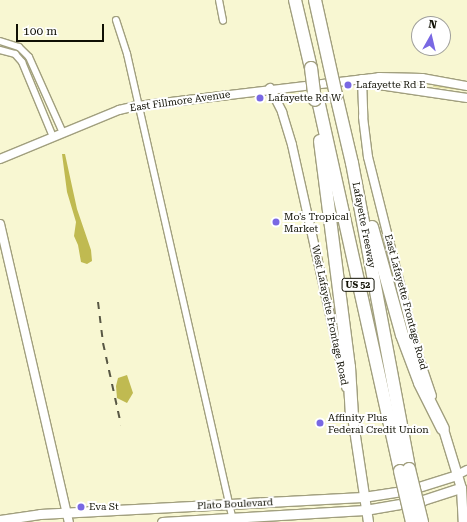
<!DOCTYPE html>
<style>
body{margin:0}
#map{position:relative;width:467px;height:522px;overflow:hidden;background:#f8f7d2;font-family:"Roboto Serif",serif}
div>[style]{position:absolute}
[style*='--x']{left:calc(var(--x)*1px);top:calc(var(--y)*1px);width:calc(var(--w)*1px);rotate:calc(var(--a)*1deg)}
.green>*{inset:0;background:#e4e1a0}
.forest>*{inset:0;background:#c0ba51}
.roads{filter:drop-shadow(1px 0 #a19f7e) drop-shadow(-1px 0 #a19f7e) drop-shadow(0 1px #a19f7e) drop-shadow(0 -1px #a19f7e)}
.minor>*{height:6px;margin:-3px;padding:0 3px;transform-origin:3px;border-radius:3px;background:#fff}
.tertiary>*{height:8px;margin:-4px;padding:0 4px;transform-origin:4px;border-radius:4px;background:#fff}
.secondary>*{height:9px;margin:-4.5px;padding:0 4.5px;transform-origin:4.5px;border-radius:4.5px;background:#fff}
.motorway>*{height:12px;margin:-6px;padding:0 6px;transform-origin:6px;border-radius:6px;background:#fff}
.rail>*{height:2px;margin-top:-1px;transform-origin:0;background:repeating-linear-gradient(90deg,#585744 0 7px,transparent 0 14px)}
.bridges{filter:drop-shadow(1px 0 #a19f7e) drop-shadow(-1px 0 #a19f7e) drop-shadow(0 1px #a19f7e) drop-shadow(0 -1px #a19f7e)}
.motorway-bridge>*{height:12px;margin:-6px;padding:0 6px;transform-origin:6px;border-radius:6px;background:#fff}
.dots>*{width:11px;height:11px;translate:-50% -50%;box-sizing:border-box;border:2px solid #fff;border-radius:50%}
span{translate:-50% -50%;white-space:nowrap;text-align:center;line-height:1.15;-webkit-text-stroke:4px #fff;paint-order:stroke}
.shield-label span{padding:1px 3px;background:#fff;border:1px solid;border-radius:3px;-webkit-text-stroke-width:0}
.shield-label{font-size:9px;color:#101004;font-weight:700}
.poi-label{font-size:10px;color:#101004}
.left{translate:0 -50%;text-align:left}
.street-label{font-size:10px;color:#101004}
.north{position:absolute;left:411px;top:16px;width:40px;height:40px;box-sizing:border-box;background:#fff;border:1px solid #9f9f9b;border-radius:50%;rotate:8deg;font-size:11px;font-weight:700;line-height:16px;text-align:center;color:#101004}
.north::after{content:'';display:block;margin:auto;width:14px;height:18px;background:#7968e3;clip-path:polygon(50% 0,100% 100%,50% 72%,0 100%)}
.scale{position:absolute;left:16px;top:24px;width:88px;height:18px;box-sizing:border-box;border:2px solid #101004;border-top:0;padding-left:5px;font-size:12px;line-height:14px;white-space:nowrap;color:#101004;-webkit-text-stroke:3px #fff;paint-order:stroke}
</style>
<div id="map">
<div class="green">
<i style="clip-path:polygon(434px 84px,457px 88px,458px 90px,433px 87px)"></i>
</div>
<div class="forest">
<i style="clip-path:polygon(62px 154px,65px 154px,77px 209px,91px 250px,92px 261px,87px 264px,81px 262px,78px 245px,74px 236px,76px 222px,67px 192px)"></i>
<i style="clip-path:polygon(127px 375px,133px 393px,127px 403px,117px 398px,116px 386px,118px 378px)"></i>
</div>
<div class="roads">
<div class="minor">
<i style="--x:219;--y:0;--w:21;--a:79"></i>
<i style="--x:116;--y:20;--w:36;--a:72"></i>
<i style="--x:127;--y:54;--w:478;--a:77.2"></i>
<i style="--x:0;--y:41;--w:20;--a:18"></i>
<i style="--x:19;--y:47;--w:14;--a:45"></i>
<i style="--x:29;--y:57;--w:83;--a:65.9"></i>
<i style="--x:0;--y:50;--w:16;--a:15"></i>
<i style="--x:15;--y:54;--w:11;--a:49"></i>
<i style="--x:22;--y:62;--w:81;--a:67.5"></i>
</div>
<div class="tertiary">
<i style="--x:362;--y:79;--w:38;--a:88"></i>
<i style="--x:363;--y:117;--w:40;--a:82.9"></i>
<i style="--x:368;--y:157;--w:201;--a:75.9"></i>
<i style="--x:417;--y:352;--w:46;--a:71.2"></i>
<i style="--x:369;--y:79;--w:12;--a:31"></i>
<i style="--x:379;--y:85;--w:89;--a:8.4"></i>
<i style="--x:270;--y:88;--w:27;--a:63"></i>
<i style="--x:282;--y:112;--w:34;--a:73"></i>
<i style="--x:292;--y:145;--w:248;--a:77.4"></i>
<i style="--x:0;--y:159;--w:129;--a:-22.4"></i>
<i style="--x:119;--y:110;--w:18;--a:-13"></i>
<i style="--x:137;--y:106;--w:244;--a:-6.8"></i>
<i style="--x:379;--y:77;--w:43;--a:1.3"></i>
<i style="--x:422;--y:78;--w:46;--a:10.1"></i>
<i style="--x:0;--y:224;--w:306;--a:77"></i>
<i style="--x:457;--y:475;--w:11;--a:-27"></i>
</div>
<div class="secondary">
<i style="--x:352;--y:416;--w:107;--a:81.4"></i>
<i style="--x:443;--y:429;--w:62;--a:73"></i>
<i style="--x:461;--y:488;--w:34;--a:87"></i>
<i style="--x:0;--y:520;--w:40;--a:-8.5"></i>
<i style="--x:40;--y:514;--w:323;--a:-3"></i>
<i style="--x:363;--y:497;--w:47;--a:-8.7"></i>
<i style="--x:409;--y:490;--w:50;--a:-17.4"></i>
<i style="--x:162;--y:522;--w:203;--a:-3.4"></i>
<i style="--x:365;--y:510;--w:59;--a:-9.8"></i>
<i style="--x:423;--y:500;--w:40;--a:-18"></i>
</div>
<div class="motorway">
<i style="--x:295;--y:0;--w:70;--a:76.8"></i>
<i style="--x:336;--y:95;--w:70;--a:76.8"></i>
<i style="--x:352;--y:163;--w:311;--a:79.4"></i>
<i style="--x:318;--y:100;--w:380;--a:77.5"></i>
<i style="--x:320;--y:141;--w:228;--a:82.7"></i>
<i style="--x:349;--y:367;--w:49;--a:86.5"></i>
<i style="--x:372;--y:227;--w:112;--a:74.5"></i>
<i style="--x:402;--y:335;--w:51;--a:69.4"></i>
<i style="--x:420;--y:383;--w:51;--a:63.4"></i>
</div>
</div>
<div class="rail">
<i style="--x:98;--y:302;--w:41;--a:83"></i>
<i style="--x:103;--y:343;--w:84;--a:77.6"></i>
</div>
<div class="bridges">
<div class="motorway-bridge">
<i style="--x:315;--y:0;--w:97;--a:77.5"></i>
<i style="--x:311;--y:68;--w:32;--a:83"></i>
<i style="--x:409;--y:469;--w:55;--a:76.2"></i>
<i style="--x:400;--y:471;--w:52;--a:76.8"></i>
</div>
</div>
<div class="dots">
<i style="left:348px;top:85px;background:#7968e3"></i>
<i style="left:260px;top:98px;background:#7968e3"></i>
<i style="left:276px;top:222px;background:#7968e3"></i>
<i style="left:320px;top:423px;background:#7968e3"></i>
<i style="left:81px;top:507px;background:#7968e3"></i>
</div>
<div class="shield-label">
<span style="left:358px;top:285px">US 52</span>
</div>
<div class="poi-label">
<span class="left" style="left:356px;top:85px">Lafayette Rd E</span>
<span class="left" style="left:268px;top:98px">Lafayette Rd W</span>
<span class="left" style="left:284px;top:222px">Mo's Tropical<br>Market</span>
<span class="left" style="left:328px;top:423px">Affinity Plus<br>Federal Credit Union</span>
<span class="left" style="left:89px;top:507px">Eva St</span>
</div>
<div class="street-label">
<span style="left:180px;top:101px;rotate:-8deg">East Fillmore Avenue</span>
<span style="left:364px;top:225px;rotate:79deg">Lafayette Freeway</span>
<span style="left:406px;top:302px;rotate:75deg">East Lafayette Frontage Road</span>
<span style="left:330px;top:315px;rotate:78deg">West Lafayette Frontage Road</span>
<span style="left:235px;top:504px;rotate:-3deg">Plato Boulevard</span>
</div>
<div class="north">N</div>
<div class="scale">100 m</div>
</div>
